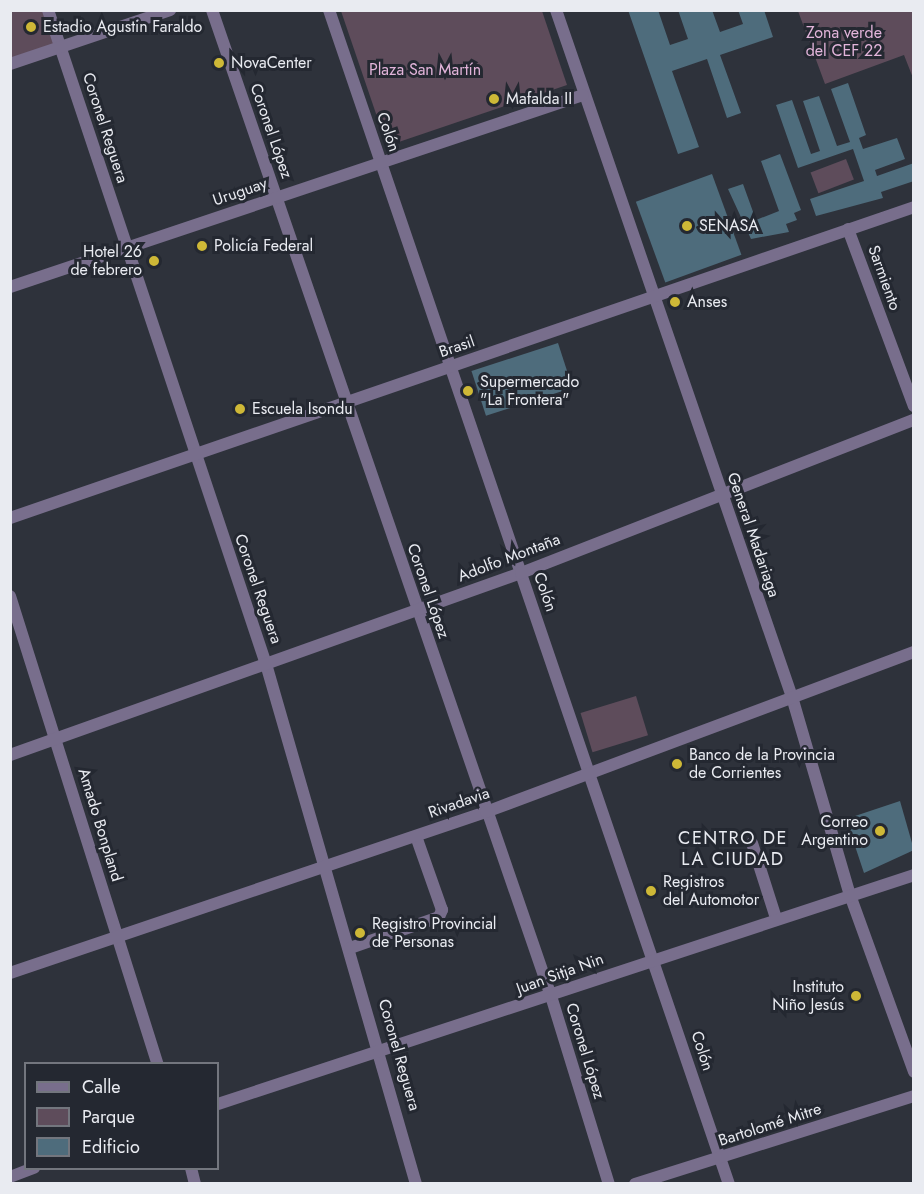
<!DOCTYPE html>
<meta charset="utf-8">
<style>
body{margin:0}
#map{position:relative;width:924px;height:1194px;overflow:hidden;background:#2e323b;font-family:Jost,sans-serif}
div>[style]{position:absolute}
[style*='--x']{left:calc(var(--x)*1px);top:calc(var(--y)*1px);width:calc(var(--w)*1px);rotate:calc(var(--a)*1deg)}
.green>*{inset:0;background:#5e4c5b;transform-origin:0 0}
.building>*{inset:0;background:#4e6c7c;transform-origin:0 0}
.minor>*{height:12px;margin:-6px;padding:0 6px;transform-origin:6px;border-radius:6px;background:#786e8c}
.dots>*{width:16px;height:16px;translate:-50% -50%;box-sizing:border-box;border:3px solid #242831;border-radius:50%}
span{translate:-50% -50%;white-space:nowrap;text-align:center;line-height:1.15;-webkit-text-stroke:6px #242831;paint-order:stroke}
.poi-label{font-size:16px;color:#e9ebf1}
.left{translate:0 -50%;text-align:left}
.right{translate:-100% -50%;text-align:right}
.park-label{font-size:16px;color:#e2b4da}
.street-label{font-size:16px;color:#e9ebf1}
.neighbourhood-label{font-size:18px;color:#e9ebf1;letter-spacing:1.5px}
.frame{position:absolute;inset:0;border:12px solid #e9ebf1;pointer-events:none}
.legend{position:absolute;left:24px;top:1062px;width:195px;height:108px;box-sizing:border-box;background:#242831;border:2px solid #73767e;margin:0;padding:8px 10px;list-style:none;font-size:18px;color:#e9ebf1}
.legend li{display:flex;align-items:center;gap:12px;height:30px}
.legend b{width:30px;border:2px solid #73767e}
</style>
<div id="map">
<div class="green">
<i style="clip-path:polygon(10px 11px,45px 11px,56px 44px,11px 59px)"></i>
<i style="clip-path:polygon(341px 11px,542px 11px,567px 85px,387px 146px)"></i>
<i style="clip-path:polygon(798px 11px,913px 11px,913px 78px,904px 55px,825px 84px)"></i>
<i style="left:846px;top:159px;width:22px;height:38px;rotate:69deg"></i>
<i style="left:636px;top:696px;width:41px;height:58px;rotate:73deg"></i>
</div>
<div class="building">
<i style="clip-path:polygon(628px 10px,658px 10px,670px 45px,688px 39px,678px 10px,712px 10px,720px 32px,743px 24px,738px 10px,764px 10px,773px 37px,720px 55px,741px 113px,727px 118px,707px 59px,672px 71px,699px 147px,678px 154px)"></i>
<i style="clip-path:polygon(848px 83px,866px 135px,859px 138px,863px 149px,897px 138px,905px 159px,875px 170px,877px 176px,914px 163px,914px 181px,881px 192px,883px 198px,816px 216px,810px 199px,864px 181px,853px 149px,798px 168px,776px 105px,792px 100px,811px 154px,820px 151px,803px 101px,819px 96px,837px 146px,850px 142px,831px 89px)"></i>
<i style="clip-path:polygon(780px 154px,801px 210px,794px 213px,797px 220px,786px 224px,789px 232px,751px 239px,728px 189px,743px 184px,756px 220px,779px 211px,761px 161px)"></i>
<i style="left:712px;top:174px;width:86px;height:81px;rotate:70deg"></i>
<i style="left:558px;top:343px;width:47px;height:91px;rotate:72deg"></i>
<i style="clip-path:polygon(900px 801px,914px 850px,864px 873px,846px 819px)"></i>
</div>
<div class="minor">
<i style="--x:48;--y:10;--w:689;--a:71.57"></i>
<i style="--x:266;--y:664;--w:541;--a:73.91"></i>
<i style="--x:212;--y:10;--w:1043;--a:71.03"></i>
<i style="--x:551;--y:996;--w:197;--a:72.9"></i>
<i style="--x:329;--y:10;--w:1240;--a:71.19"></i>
<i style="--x:556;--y:10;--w:726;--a:71.04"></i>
<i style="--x:792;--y:697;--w:206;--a:73.7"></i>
<i style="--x:850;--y:895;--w:188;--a:70.1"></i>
<i style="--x:10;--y:64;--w:169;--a:-18.6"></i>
<i style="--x:848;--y:229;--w:189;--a:69.6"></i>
<i style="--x:10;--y:287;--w:604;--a:-18.52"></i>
<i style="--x:10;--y:518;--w:956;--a:-18.98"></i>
<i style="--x:10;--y:596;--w:491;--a:72.5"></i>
<i style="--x:10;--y:755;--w:542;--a:-19.6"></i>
<i style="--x:521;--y:573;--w:422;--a:-21.3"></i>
<i style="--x:752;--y:843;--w:79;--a:72.3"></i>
<i style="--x:350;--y:948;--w:94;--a:-19.2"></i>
<i style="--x:439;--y:917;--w:8;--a:-67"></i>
<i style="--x:442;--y:910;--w:78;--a:-109.4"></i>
<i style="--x:10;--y:973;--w:502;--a:-18.69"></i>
<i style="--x:486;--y:812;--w:457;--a:-20.5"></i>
<i style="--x:218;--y:1104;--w:733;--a:-18.21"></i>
<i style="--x:191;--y:1168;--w:16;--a:76"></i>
<i style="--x:10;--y:1177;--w:26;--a:-21"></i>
<i style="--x:635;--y:1184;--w:293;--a:-17.5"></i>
</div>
<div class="dots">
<i style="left:31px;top:27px;background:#ceb837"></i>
<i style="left:219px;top:63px;background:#ceb837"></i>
<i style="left:494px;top:99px;background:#ceb837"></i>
<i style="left:687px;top:226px;background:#ceb837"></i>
<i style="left:202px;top:246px;background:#ceb837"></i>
<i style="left:154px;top:261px;background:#ceb837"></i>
<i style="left:675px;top:302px;background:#ceb837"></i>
<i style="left:468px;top:391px;background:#ceb837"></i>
<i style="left:240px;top:409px;background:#ceb837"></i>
<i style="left:677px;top:764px;background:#ceb837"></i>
<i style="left:880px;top:831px;background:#ceb837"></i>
<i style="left:651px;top:891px;background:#ceb837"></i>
<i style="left:360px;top:933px;background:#ceb837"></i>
<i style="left:856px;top:996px;background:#ceb837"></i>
</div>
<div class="poi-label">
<span class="left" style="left:43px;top:27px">Estadio Agustin Faraldo</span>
<span class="left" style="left:231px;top:63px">NovaCenter</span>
<span class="left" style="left:506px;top:99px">Mafalda II</span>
<span class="left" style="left:699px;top:226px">SENASA</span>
<span class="left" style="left:214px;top:246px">Policía Federal</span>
<span class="right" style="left:142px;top:261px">Hotel 26<br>de febrero</span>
<span class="left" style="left:687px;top:302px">Anses</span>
<span class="left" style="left:480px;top:391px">Supermercado<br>"La Frontera"</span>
<span class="left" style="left:252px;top:409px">Escuela Isondu</span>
<span class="left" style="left:689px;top:764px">Banco de la Provincia<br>de Corrientes</span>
<span class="right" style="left:868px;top:831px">Correo<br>Argentino</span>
<span class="left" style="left:663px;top:891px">Registros<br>del Automotor</span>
<span class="left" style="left:372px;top:933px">Registro Provincial<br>de Personas</span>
<span class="right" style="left:844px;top:996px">Instituto<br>Niño Jesús</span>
</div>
<div class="park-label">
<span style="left:844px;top:42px">Zona verde<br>del CEF 22</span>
<span style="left:425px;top:70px">Plaza San Martín</span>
</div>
<div class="street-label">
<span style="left:105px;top:128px;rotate:72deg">Coronel Reguera</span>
<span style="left:271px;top:131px;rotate:71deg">Coronel López</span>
<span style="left:388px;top:132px;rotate:71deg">Colón</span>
<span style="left:240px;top:192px;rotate:-19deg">Uruguay</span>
<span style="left:884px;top:278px;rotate:70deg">Sarmiento</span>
<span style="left:457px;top:347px;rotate:-19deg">Brasil</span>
<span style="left:753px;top:535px;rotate:71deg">General Madariaga</span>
<span style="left:509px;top:558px;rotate:-21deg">Adolfo Montaña</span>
<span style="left:258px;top:589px;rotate:71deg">Coronel Reguera</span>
<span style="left:428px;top:591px;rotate:71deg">Coronel López</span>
<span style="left:545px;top:592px;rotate:71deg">Colón</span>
<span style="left:459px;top:803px;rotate:-19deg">Rivadavia</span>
<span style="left:100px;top:825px;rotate:73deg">Amado Bonpland</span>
<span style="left:560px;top:974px;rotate:-20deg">Juan Sitja Nin</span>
<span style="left:585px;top:1051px;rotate:73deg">Coronel López</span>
<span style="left:702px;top:1051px;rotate:72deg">Colón</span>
<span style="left:399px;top:1055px;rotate:74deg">Coronel Reguera</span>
<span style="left:770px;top:1125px;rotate:-18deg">Bartolomé Mitre</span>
</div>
<div class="neighbourhood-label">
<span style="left:733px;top:849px">CENTRO DE<br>LA CIUDAD</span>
</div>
<div class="frame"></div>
<ul class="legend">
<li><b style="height:8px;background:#786e8c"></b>Calle</li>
<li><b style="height:16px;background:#5e4c5b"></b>Parque</li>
<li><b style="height:16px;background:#4e6c7c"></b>Edificio</li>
</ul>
</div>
